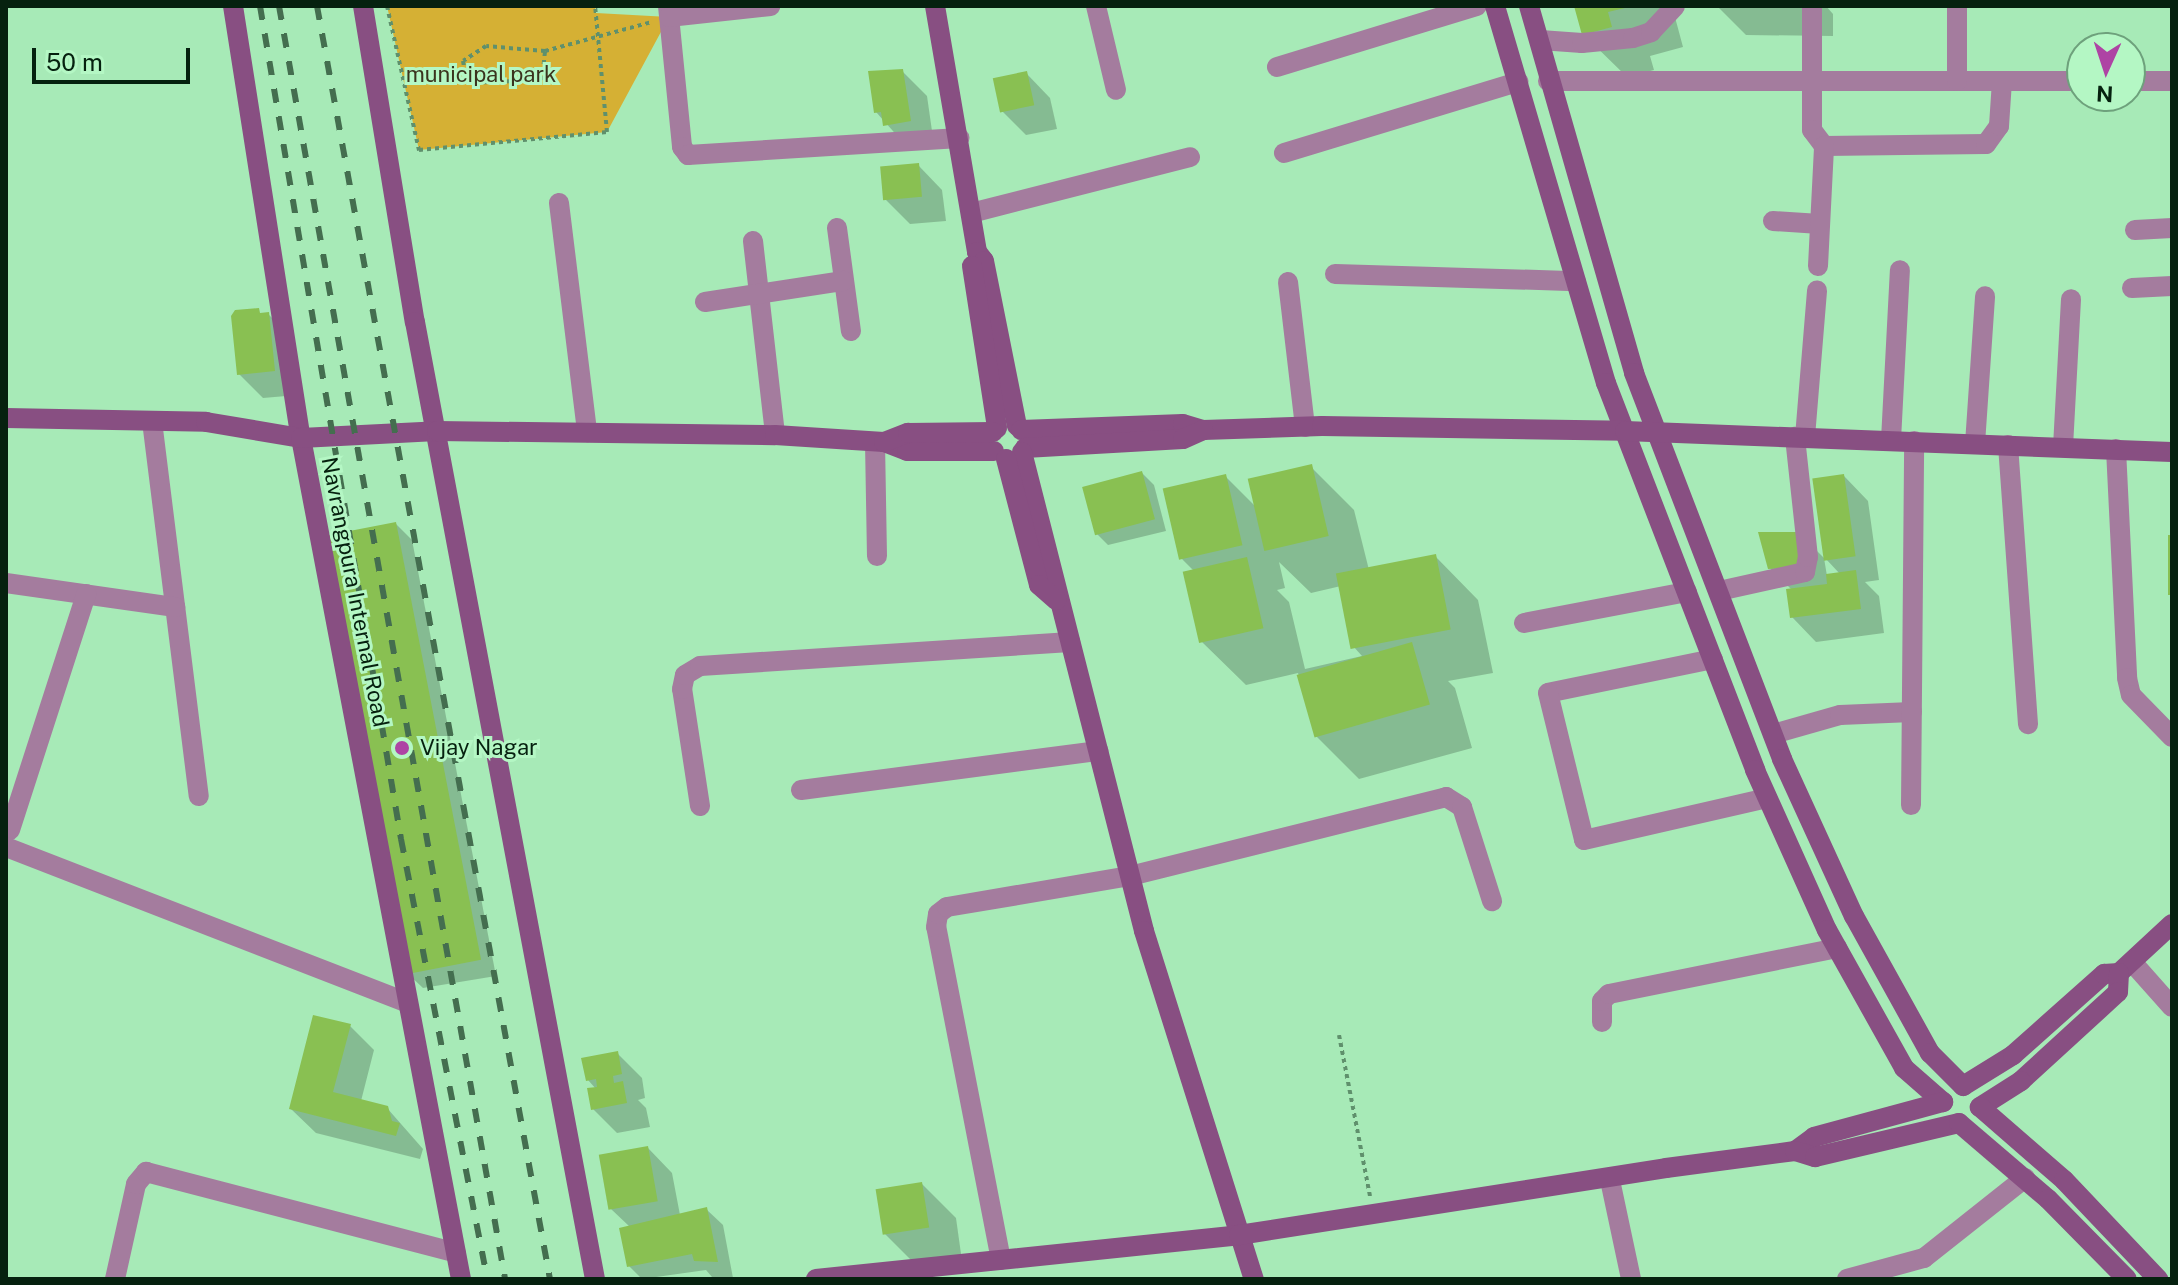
<!DOCTYPE html>
<style>
body{margin:0}
#map{position:relative;width:2178px;height:1285px;overflow:hidden;background:#a7eab7;font-family:"Public Sans",sans-serif}
div>[style]{position:absolute}
[style*='--x']{left:calc(var(--x)*1px);top:calc(var(--y)*1px);width:calc(var(--w)*1px);rotate:calc(var(--a)*1deg)}
.green>*{inset:0;background:#d5b034}
.shadow>*{inset:0;background:#0003}
.building>*{inset:0;background:#89c052;transform-origin:0 0}
.path>*{height:4px;margin-top:-2px;transform-origin:0;background:repeating-linear-gradient(90deg,#5f906c 0 4px,transparent 0 8px)}
.street>*{height:20px;margin:-10px;padding:0 10px;transform-origin:10px;border-radius:10px;background:#a47c9e}
.secondary>*{height:20px;margin:-10px;padding:0 10px;transform-origin:10px;border-radius:10px;background:#884f82}
.rail>*{height:6px;margin-top:-3px;transform-origin:0;background:repeating-linear-gradient(90deg,#446e4f 0 14px,transparent 0 28px)}
.dots>*{width:22px;height:22px;translate:-50% -50%;box-sizing:border-box;border:4px solid #b4f7c4;border-radius:50%}
span{translate:-50% -50%;white-space:nowrap;text-align:center;line-height:1.15;-webkit-text-stroke:6px #b4f7c4;paint-order:stroke}
.park-label{font-size:22px;color:#3a331d}
.street-label{font-size:22px;color:#06210f}
.poi-label{font-size:22px;color:#06210f}
.left{translate:0 -50%;text-align:left}
.frame{position:absolute;inset:0;border:8px solid #06210f;pointer-events:none}
.north{position:absolute;left:2066px;top:32px;width:80px;height:80px;box-sizing:border-box;background:#b4f7c4;border:2px solid #6ea17c;border-radius:50%;rotate:183deg;font-size:22px;font-weight:700;line-height:32px;text-align:center;color:#06210f}
.north::after{content:'';display:block;margin:auto;width:28px;height:36px;background:#ae44a4;clip-path:polygon(50% 0,100% 100%,50% 72%,0 100%)}
.scale{position:absolute;left:32px;top:48px;width:158px;height:36px;box-sizing:border-box;border:4px solid #06210f;border-top:0;padding-left:10px;font-size:24px;line-height:28px;white-space:nowrap;color:#06210f;-webkit-text-stroke:6px #b4f7c4;paint-order:stroke}
</style>
<div id="map">
<div class="green">
<i style="clip-path:polygon(387px 6px,595px 6px,596px 13px,669px 17px,607px 132px,419px 150px)"></i>
</div>
<div class="shadow">
<i style="clip-path:polygon(1576px 6px,1672px 6px,1683px 47px,1650px 56px,1654px 70px,1627px 77px,1583px 34px)"></i>
<i style="clip-path:polygon(1717px 6px,1826px 6px,1833px 14px,1833px 36px,1746px 35px)"></i>
<i style="clip-path:polygon(902px 71px,927px 96px,934px 145px,909px 149px,876px 112px)"></i>
<i style="clip-path:polygon(1026px 73px,1050px 98px,1057px 129px,1026px 135px,1002px 111px)"></i>
<i style="clip-path:polygon(918px 165px,942px 190px,946px 221px,910px 224px,886px 200px)"></i>
<i style="clip-path:polygon(268px 314px,293px 338px,298px 395px,263px 398px,239px 374px)"></i>
<i style="clip-path:polygon(evenodd,1311px 467px,1354px 510px,1370px 574px,1435px 556px,1478px 600px,1493px 673px,1448px 681px,1455px 688px,1472px 748px,1359px 779px,1316px 736px,1298px 673px,1246px 685px,1202px 642px,1194px 571px,1182px 559px,1225px 476px,1257px 508px,1311px 467px,1279px 562px,1311px 593px,1341px 586px,1353px 646px,1362px 656px,1305px 669px,1289px 602px,1277px 590px,1285px 588px,1279px 562px)"></i>
<i style="clip-path:polygon(1142px 473px,1154px 485px,1166px 531px,1108px 545px,1096px 533px)"></i>
<i style="clip-path:polygon(1844px 476px,1868px 501px,1879px 580px,1865px 582px,1879px 596px,1884px 633px,1816px 642px,1792px 617px,1792px 590px,1770px 568px,1800px 534px,1824px 558px,1827px 576px,1840px 574px,1826px 559px)"></i>
<i style="clip-path:polygon(396px 524px,412px 540px,496px 976px,423px 988px,406px 972px)"></i>
<i style="clip-path:polygon(350px 1026px,374px 1050px,361px 1101px,387px 1108px,423px 1149px,420px 1159px,316px 1133px,291px 1109px)"></i>
<i style="clip-path:polygon(617px 1053px,642px 1078px,645px 1098px,638px 1100px,646px 1108px,650px 1127px,617px 1133px,593px 1109px,596px 1089px,588px 1080px)"></i>
<i style="clip-path:polygon(648px 1148px,672px 1173px,680px 1215px,706px 1209px,723px 1225px,733px 1278px,712px 1277px,706px 1270px,642px 1279px,629px 1266px,630px 1227px,611px 1209px)"></i>
<i style="clip-path:polygon(922px 1184px,956px 1218px,962px 1261px,918px 1267px,884px 1233px)"></i>
</div>
<div class="building">
<i style="clip-path:polygon(1574px 6px,1629px 6px,1629px 7px,1608px 12px,1612px 27px,1582px 35px)"></i>
<i style="clip-path:polygon(903px 69px,911px 121px,883px 126px,881px 112px,874px 113px,868px 71px)"></i>
<i style="left:1027px;top:71px;width:35px;height:35px;rotate:78deg"></i>
<i style="left:919px;top:163px;width:34px;height:39px;rotate:85deg"></i>
<i style="clip-path:polygon(259px 308px,260px 313px,269px 312px,275px 371px,237px 375px,231px 316px,235px 310px)"></i>
<i style="left:1312px;top:464px;width:74px;height:66px;rotate:77deg"></i>
<i style="left:1142px;top:471px;width:50px;height:62px;rotate:75deg"></i>
<i style="left:1226px;top:474px;width:73px;height:65px;rotate:77deg"></i>
<i style="left:1844px;top:474px;width:83px;height:32px;rotate:82deg"></i>
<i style="left:396px;top:522px;width:446px;height:71px;rotate:79deg"></i>
<i style="clip-path:polygon(1758px 532px,1801px 532px,1805px 567px,1768px 569px)"></i>
<i style="left:2168px;top:535px;width:4px;height:60px"></i>
<i style="left:1436px;top:554px;width:77px;height:102px;rotate:79deg"></i>
<i style="left:1247px;top:557px;width:73px;height:66px;rotate:77deg"></i>
<i style="clip-path:polygon(1856px 570px,1861px 609px,1790px 618px,1786px 589px,1827px 584px,1826px 574px)"></i>
<i style="left:1412px;top:642px;width:65px;height:120px;rotate:74deg"></i>
<i style="clip-path:polygon(313px 1015px,351px 1024px,333px 1092px,388px 1106px,392px 1121px,400px 1123px,396px 1136px,289px 1109px)"></i>
<i style="clip-path:polygon(618px 1051px,622px 1074px,613px 1076px,614px 1083px,623px 1081px,627px 1103px,591px 1110px,587px 1088px,597px 1087px,596px 1079px,586px 1081px,581px 1058px)"></i>
<i style="left:648px;top:1146px;width:56px;height:50px;rotate:80deg"></i>
<i style="left:922px;top:1182px;width:46px;height:47px;rotate:81deg"></i>
<i style="clip-path:polygon(707px 1207px,718px 1262px,694px 1261px,692px 1254px,627px 1267px,619px 1228px)"></i>
</div>
<div class="path">
<i style="--x:387;--y:6;--w:148;--a:77.5"></i>
<i style="--x:419;--y:150;--w:189;--a:-5.5"></i>
<i style="--x:607;--y:132;--w:127;--a:-95.4"></i>
<i style="--x:545;--y:51;--w:59;--a:-175.2"></i>
<i style="--x:486;--y:46;--w:27;--a:147"></i>
<i style="--x:463;--y:61;--w:22;--a:80"></i>
<i style="--x:467;--y:83;--w:75;--a:-2.3"></i>
<i style="--x:542;--y:80;--w:29;--a:-84"></i>
<i style="--x:545;--y:51;--w:111;--a:-15.2"></i>
<i style="--x:1339;--y:1035;--w:164;--a:79.1"></i>
</div>
<div class="street">
<i style="--x:668;--y:6;--w:142;--a:84.3"></i>
<i style="--x:682;--y:147;--w:10;--a:53"></i>
<i style="--x:688;--y:155;--w:272;--a:-3.6"></i>
<i style="--x:1096;--y:6;--w:86;--a:76.6"></i>
<i style="--x:1812;--y:6;--w:124;--a:90"></i>
<i style="--x:1812;--y:130;--w:20;--a:53"></i>
<i style="--x:1824;--y:146;--w:162;--a:-0.7"></i>
<i style="--x:1986;--y:144;--w:22;--a:-54"></i>
<i style="--x:1999;--y:126;--w:45;--a:-86.2"></i>
<i style="--x:669;--y:17;--w:102;--a:-6.2"></i>
<i style="--x:1540;--y:40;--w:42;--a:4.1"></i>
<i style="--x:1582;--y:43;--w:51;--a:-5.6"></i>
<i style="--x:1633;--y:38;--w:19;--a:-18"></i>
<i style="--x:1651;--y:32;--w:35;--a:-47"></i>
<i style="--x:1277;--y:67;--w:209;--a:-17"></i>
<i style="--x:1548;--y:81;--w:534;--a:0"></i>
<i style="--x:1957;--y:81;--w:75;--a:-90"></i>
<i style="--x:2130;--y:81;--w:42;--a:0"></i>
<i style="--x:1284;--y:153;--w:245;--a:-16.9"></i>
<i style="--x:559;--y:203;--w:231;--a:83"></i>
<i style="--x:971;--y:213;--w:226;--a:-14.3"></i>
<i style="--x:1773;--y:221;--w:47;--a:3.7"></i>
<i style="--x:837;--y:228;--w:104;--a:82.3"></i>
<i style="--x:2135;--y:230;--w:37;--a:-3"></i>
<i style="--x:753;--y:241;--w:195;--a:83.5"></i>
<i style="--x:1818;--y:266;--w:120;--a:-87.1"></i>
<i style="--x:1335;--y:274;--w:241;--a:1.7"></i>
<i style="--x:1288;--y:282;--w:146;--a:83.3"></i>
<i style="--x:2132;--y:288;--w:40;--a:-2.9"></i>
<i style="--x:705;--y:302;--w:140;--a:-8.7"></i>
<i style="--x:152;--y:421;--w:378;--a:82.9"></i>
<i style="--x:1805;--y:437;--w:147;--a:-85.3"></i>
<i style="--x:1891;--y:440;--w:170;--a:-87"></i>
<i style="--x:875;--y:442;--w:114;--a:89"></i>
<i style="--x:1975;--y:444;--w:148;--a:-86.1"></i>
<i style="--x:2008;--y:445;--w:280;--a:85.9"></i>
<i style="--x:2063;--y:447;--w:148;--a:-86.9"></i>
<i style="--x:2116;--y:449;--w:229;--a:87.2"></i>
<i style="--x:2127;--y:678;--w:17;--a:77"></i>
<i style="--x:2131;--y:695;--w:59;--a:45.7"></i>
<i style="--x:6;--y:583;--w:171;--a:8.1"></i>
<i style="--x:1719;--y:591;--w:88;--a:-12.5"></i>
<i style="--x:1805;--y:572;--w:15;--a:-79"></i>
<i style="--x:1808;--y:557;--w:121;--a:-96.2"></i>
<i style="--x:1524;--y:623;--w:166;--a:-10.8"></i>
<i style="--x:1713;--y:659;--w:168;--a:168.4"></i>
<i style="--x:1548;--y:693;--w:151;--a:76.2"></i>
<i style="--x:1584;--y:840;--w:188;--a:-12.9"></i>
<i style="--x:1773;--y:734;--w:70;--a:-15.8"></i>
<i style="--x:1840;--y:715;--w:72;--a:-2.4"></i>
<i style="--x:801;--y:790;--w:300;--a:-7.5"></i>
<i style="--x:1911;--y:805;--w:364;--a:-89.5"></i>
<i style="--x:700;--y:806;--w:118;--a:-98.7"></i>
<i style="--x:682;--y:689;--w:14;--a:-78"></i>
<i style="--x:685;--y:675;--w:17;--a:-31"></i>
<i style="--x:700;--y:666;--w:371;--a:-3.7"></i>
<i style="--x:10;--y:830;--w:248;--a:-72.1"></i>
<i style="--x:6;--y:847;--w:431;--a:21.2"></i>
<i style="--x:2132;--y:962;--w:60;--a:48.4"></i>
<i style="--x:1602;--y:1022;--w:21;--a:-90"></i>
<i style="--x:1602;--y:1001;--w:10;--a:-45"></i>
<i style="--x:1609;--y:994;--w:233;--a:-11.4"></i>
<i style="--x:1610;--y:1180;--w:101;--a:78"></i>
<i style="--x:1001;--y:1260;--w:339;--a:-101"></i>
<i style="--x:936;--y:927;--w:13;--a:-81"></i>
<i style="--x:938;--y:914;--w:11;--a:-38"></i>
<i style="--x:947;--y:907;--w:186;--a:-9.6"></i>
<i style="--x:1130;--y:876;--w:326;--a:-14"></i>
<i style="--x:1446;--y:797;--w:19;--a:32"></i>
<i style="--x:1462;--y:807;--w:99;--a:72.3"></i>
<i style="--x:115;--y:1279;--w:97;--a:-77.5"></i>
<i style="--x:136;--y:1184;--w:16;--a:-50"></i>
<i style="--x:146;--y:1172;--w:320;--a:14.6"></i>
<i style="--x:1847;--y:1279;--w:80;--a:-15.3"></i>
<i style="--x:1924;--y:1258;--w:129;--a:-38.4"></i>
</div>
<div class="secondary">
<i style="--x:233;--y:6;--w:437;--a:81.1"></i>
<i style="--x:301;--y:438;--w:856;--a:79.23"></i>
<i style="--x:363;--y:6;--w:320;--a:80.7"></i>
<i style="--x:415;--y:322;--w:974;--a:79.35"></i>
<i style="--x:935;--y:6;--w:250;--a:80.3"></i>
<i style="--x:977;--y:252;--w:11;--a:52"></i>
<i style="--x:984;--y:261;--w:168;--a:78.7"></i>
<i style="--x:1495;--y:6;--w:393;--a:73.6"></i>
<i style="--x:1606;--y:383;--w:415;--a:68.9"></i>
<i style="--x:1755;--y:770;--w:175;--a:65.8"></i>
<i style="--x:1827;--y:930;--w:158;--a:60.8"></i>
<i style="--x:1904;--y:1068;--w:52;--a:41.1"></i>
<i style="--x:1529;--y:6;--w:382;--a:74"></i>
<i style="--x:1634;--y:373;--w:413;--a:69"></i>
<i style="--x:1782;--y:759;--w:173;--a:65.4"></i>
<i style="--x:1854;--y:916;--w:157;--a:61"></i>
<i style="--x:1930;--y:1053;--w:47;--a:45"></i>
<i style="--x:1963;--y:1086;--w:59;--a:-31.8"></i>
<i style="--x:2013;--y:1055;--w:122;--a:-41.7"></i>
<i style="--x:2104;--y:974;--w:15;--a:-4"></i>
<i style="--x:2119;--y:973;--w:72;--a:-42.8"></i>
<i style="--x:972;--y:266;--w:164;--a:81.2"></i>
<i style="--x:6;--y:418;--w:200;--a:1.1"></i>
<i style="--x:206;--y:422;--w:96;--a:9.6"></i>
<i style="--x:301;--y:438;--w:136;--a:-2.9"></i>
<i style="--x:437;--y:431;--w:338;--a:0.7"></i>
<i style="--x:775;--y:435;--w:109;--a:3.7"></i>
<i style="--x:884;--y:442;--w:25;--a:21"></i>
<i style="--x:907;--y:451;--w:87;--a:0"></i>
<i style="--x:1021;--y:430;--w:162;--a:-2.1"></i>
<i style="--x:1183;--y:424;--w:21;--a:17"></i>
<i style="--x:1203;--y:430;--w:119;--a:-1.9"></i>
<i style="--x:1322;--y:426;--w:303;--a:0.9"></i>
<i style="--x:1625;--y:431;--w:547;--a:2.2"></i>
<i style="--x:884;--y:442;--w:26;--a:-21"></i>
<i style="--x:908;--y:433;--w:85;--a:-0.7"></i>
<i style="--x:1025;--y:448;--w:158;--a:-3.3"></i>
<i style="--x:1183;--y:439;--w:22;--a:-24"></i>
<i style="--x:1022;--y:452;--w:494;--a:75.7"></i>
<i style="--x:1144;--y:931;--w:365;--a:72.5"></i>
<i style="--x:1006;--y:459;--w:130;--a:75.3"></i>
<i style="--x:1039;--y:585;--w:23;--a:41"></i>
<i style="--x:2119;--y:973;--w:19;--a:93"></i>
<i style="--x:2118;--y:992;--w:132;--a:137.5"></i>
<i style="--x:2021;--y:1081;--w:49;--a:147.6"></i>
<i style="--x:1980;--y:1107;--w:111;--a:41"></i>
<i style="--x:2064;--y:1180;--w:137;--a:46.5"></i>
<i style="--x:1795;--y:1151;--w:24;--a:-36"></i>
<i style="--x:1814;--y:1137;--w:134;--a:-15.2"></i>
<i style="--x:816;--y:1279;--w:425;--a:-5.9"></i>
<i style="--x:1239;--y:1235;--w:432;--a:-8.9"></i>
<i style="--x:1666;--y:1168;--w:130;--a:-7.5"></i>
<i style="--x:1795;--y:1151;--w:21;--a:17"></i>
<i style="--x:1815;--y:1157;--w:148;--a:-13.3"></i>
<i style="--x:1959;--y:1123;--w:117;--a:40.5"></i>
<i style="--x:2048;--y:1199;--w:112;--a:45.4"></i>
</div>
<div class="rail">
<i style="--x:260;--y:6;--w:845;--a:80.39"></i>
<i style="--x:401;--y:839;--w:448;--a:78.9"></i>
<i style="--x:279;--y:6;--w:1293;--a:79.93"></i>
<i style="--x:317;--y:6;--w:1294;--a:79.63"></i>
</div>
<div class="dots">
<i style="left:402px;top:748px;background:#ae44a4"></i>
</div>
<div class="park-label">
<span style="left:481px;top:75px">municipal park</span>
</div>
<div class="street-label">
<span style="left:355px;top:592px;rotate:79deg">Navrangpura Internal Road</span>
</div>
<div class="poi-label">
<span class="left" style="left:420px;top:748px">Vijay Nagar</span>
</div>
<div class="frame"></div>
<div class="north">N</div>
<div class="scale">50 m</div>
</div>
